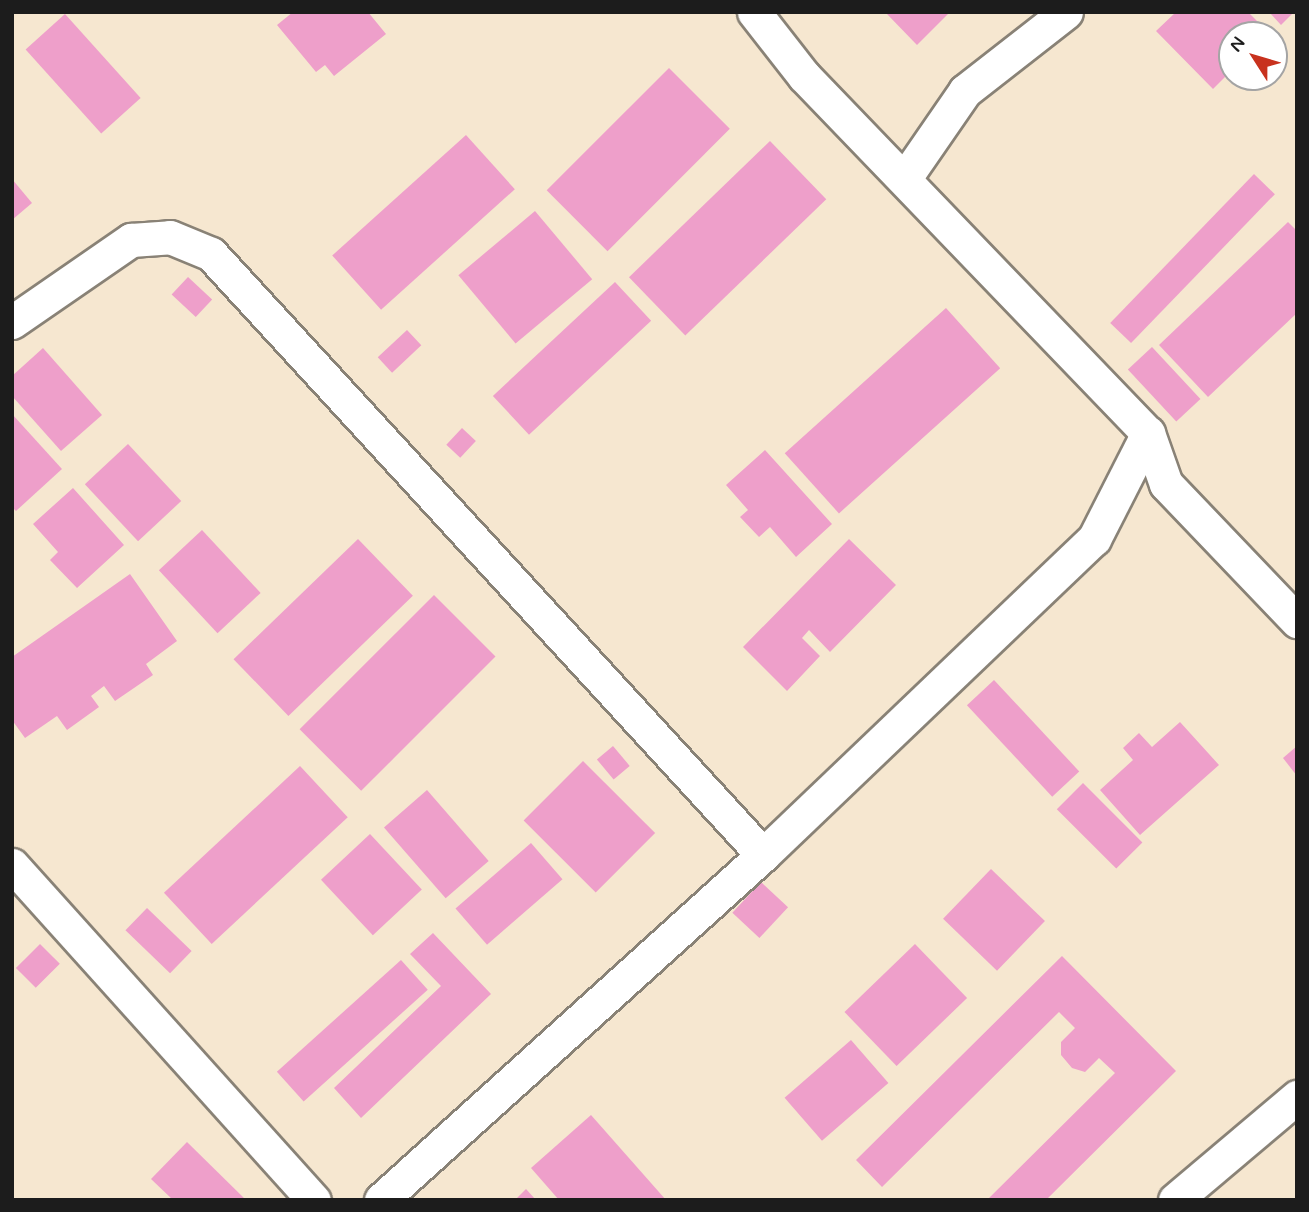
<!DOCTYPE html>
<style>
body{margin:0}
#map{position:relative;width:1309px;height:1212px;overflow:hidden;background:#f6e7d0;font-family:Mynerve,sans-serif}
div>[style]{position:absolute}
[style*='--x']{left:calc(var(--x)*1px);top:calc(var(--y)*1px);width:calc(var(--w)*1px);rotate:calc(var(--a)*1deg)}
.building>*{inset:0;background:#ee9fca;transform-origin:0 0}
.roads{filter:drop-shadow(2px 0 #898276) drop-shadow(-2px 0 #898276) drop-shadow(0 2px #898276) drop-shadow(0 -2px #898276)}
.minor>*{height:33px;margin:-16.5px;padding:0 16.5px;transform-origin:16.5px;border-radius:16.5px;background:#fff}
span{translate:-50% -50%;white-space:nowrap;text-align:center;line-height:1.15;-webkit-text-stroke:5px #fff;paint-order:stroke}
.frame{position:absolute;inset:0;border:14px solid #1c1c1c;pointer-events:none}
.north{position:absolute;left:1218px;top:21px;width:70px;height:70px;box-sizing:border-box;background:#fff;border:2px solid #a4a4a4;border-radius:50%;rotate:307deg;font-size:19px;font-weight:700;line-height:28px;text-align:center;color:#1c1c1c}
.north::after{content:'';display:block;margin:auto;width:24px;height:32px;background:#c8321e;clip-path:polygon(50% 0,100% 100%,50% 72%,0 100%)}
</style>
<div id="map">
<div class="building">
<i style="clip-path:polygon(293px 12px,368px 12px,386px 34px,334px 76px,325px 65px,316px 72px,277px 25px)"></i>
<i style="clip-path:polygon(885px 12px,950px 12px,917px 45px)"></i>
<i style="clip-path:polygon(1176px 12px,1248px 12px,1269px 33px,1232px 35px,1232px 70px,1213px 89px,1156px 31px)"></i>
<i style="clip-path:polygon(1269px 12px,1294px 12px,1281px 25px)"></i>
<i style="left:65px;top:14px;width:113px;height:53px;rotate:48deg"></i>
<i style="left:669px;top:68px;width:86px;height:173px;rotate:45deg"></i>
<i style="left:466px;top:135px;width:73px;height:180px;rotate:48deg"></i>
<i style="left:770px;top:141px;width:81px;height:196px;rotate:46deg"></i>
<i style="left:1254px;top:174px;width:29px;height:207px;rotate:44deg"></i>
<i style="clip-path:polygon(12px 179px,32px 203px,12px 220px)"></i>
<i style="left:535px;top:211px;width:89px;height:100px;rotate:50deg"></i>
<i style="clip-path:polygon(1288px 222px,1297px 231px,1297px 313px,1208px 397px,1159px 345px)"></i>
<i style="left:188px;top:277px;width:33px;height:24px;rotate:43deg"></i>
<i style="left:615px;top:282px;width:53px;height:167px;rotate:47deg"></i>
<i style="left:946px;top:308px;width:81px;height:217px;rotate:48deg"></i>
<i style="left:407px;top:330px;width:21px;height:40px;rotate:47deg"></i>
<i style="left:1152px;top:347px;width:71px;height:33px;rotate:47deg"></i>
<i style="clip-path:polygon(43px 348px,102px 415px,61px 451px,12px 396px,12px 376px)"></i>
<i style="clip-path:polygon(12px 414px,62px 469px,16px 511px,12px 507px)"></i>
<i style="left:462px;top:428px;width:19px;height:23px;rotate:43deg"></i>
<i style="left:128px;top:444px;width:78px;height:59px;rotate:47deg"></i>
<i style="clip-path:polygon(765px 450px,832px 524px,796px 557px,770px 527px,759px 537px,740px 517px,748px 510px,726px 485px)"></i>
<i style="clip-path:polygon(73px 488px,124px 545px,77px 588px,50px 560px,58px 552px,33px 524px)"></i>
<i style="left:202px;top:530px;width:86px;height:59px;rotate:47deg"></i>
<i style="left:358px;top:539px;width:79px;height:173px;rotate:46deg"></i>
<i style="clip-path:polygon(849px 539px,896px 585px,830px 652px,809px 630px,802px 638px,820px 656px,787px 691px,743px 647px)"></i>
<i style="clip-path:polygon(130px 574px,177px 641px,146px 664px,153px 675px,115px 701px,104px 686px,91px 696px,99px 707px,67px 730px,57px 716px,25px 738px,12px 720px,12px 657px)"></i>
<i style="left:434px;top:595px;width:87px;height:190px;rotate:45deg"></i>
<i style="left:994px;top:680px;width:125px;height:37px;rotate:47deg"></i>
<i style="clip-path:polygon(1180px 722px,1219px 765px,1140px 835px,1100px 790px,1133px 760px,1123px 748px,1139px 733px,1152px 747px)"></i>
<i style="left:613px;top:746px;width:26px;height:21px;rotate:50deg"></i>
<i style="clip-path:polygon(1297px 746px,1297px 776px,1283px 758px)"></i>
<i style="left:583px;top:761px;width:102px;height:84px;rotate:45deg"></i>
<i style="left:300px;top:766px;width:70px;height:186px;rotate:47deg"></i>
<i style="left:1083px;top:783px;width:84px;height:37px;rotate:45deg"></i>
<i style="left:427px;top:790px;width:94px;height:57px;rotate:49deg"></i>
<i style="left:370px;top:834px;width:76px;height:67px;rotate:47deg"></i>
<i style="left:531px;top:843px;width:48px;height:100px;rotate:49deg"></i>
<i style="left:991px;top:869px;width:75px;height:69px;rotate:44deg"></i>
<i style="left:761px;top:882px;width:37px;height:42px;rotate:43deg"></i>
<i style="left:147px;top:908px;width:62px;height:31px;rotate:44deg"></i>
<i style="clip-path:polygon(433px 933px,491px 994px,361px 1118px,334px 1088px,441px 986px,410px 954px)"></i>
<i style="left:40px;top:944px;width:28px;height:34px;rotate:45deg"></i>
<i style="left:915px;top:944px;width:75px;height:98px;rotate:46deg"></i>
<i style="clip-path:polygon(1062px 956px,1176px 1071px,1046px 1200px,987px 1200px,1115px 1073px,1099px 1058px,1085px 1072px,1072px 1068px,1061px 1055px,1061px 1042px,1075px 1028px,1059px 1012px,882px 1187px,856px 1160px)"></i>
<i style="left:401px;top:960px;width:40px;height:167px;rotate:48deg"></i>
<i style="left:851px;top:1040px;width:57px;height:88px;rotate:49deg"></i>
<i style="clip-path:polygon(591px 1115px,666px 1200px,559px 1200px,531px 1168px)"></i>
<i style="clip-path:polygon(187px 1142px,246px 1200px,173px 1200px,151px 1179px)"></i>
<i style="clip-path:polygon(526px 1189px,536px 1200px,515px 1200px)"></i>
</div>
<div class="roads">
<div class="minor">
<i style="--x:754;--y:12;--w:81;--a:52"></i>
<i style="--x:804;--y:76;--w:496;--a:46.1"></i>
<i style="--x:1148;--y:433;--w:54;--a:70.6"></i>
<i style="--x:1166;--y:484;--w:190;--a:46.3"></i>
<i style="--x:905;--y:178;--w:106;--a:-55.4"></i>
<i style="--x:965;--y:91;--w:128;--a:-38"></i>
<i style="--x:12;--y:322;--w:145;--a:-34.6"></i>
<i style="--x:131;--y:240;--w:39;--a:-4"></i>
<i style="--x:170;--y:237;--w:44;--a:22.5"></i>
<i style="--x:211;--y:254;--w:816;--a:47.43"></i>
<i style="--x:12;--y:865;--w:451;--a:48"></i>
<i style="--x:381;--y:1200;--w:515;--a:-42.09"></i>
<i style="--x:763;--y:855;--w:458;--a:-43.7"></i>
<i style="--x:1094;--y:539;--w:119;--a:-63"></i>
<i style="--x:1175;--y:1200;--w:160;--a:-40.2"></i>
</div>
</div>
<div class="frame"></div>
<div class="north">N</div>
</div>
